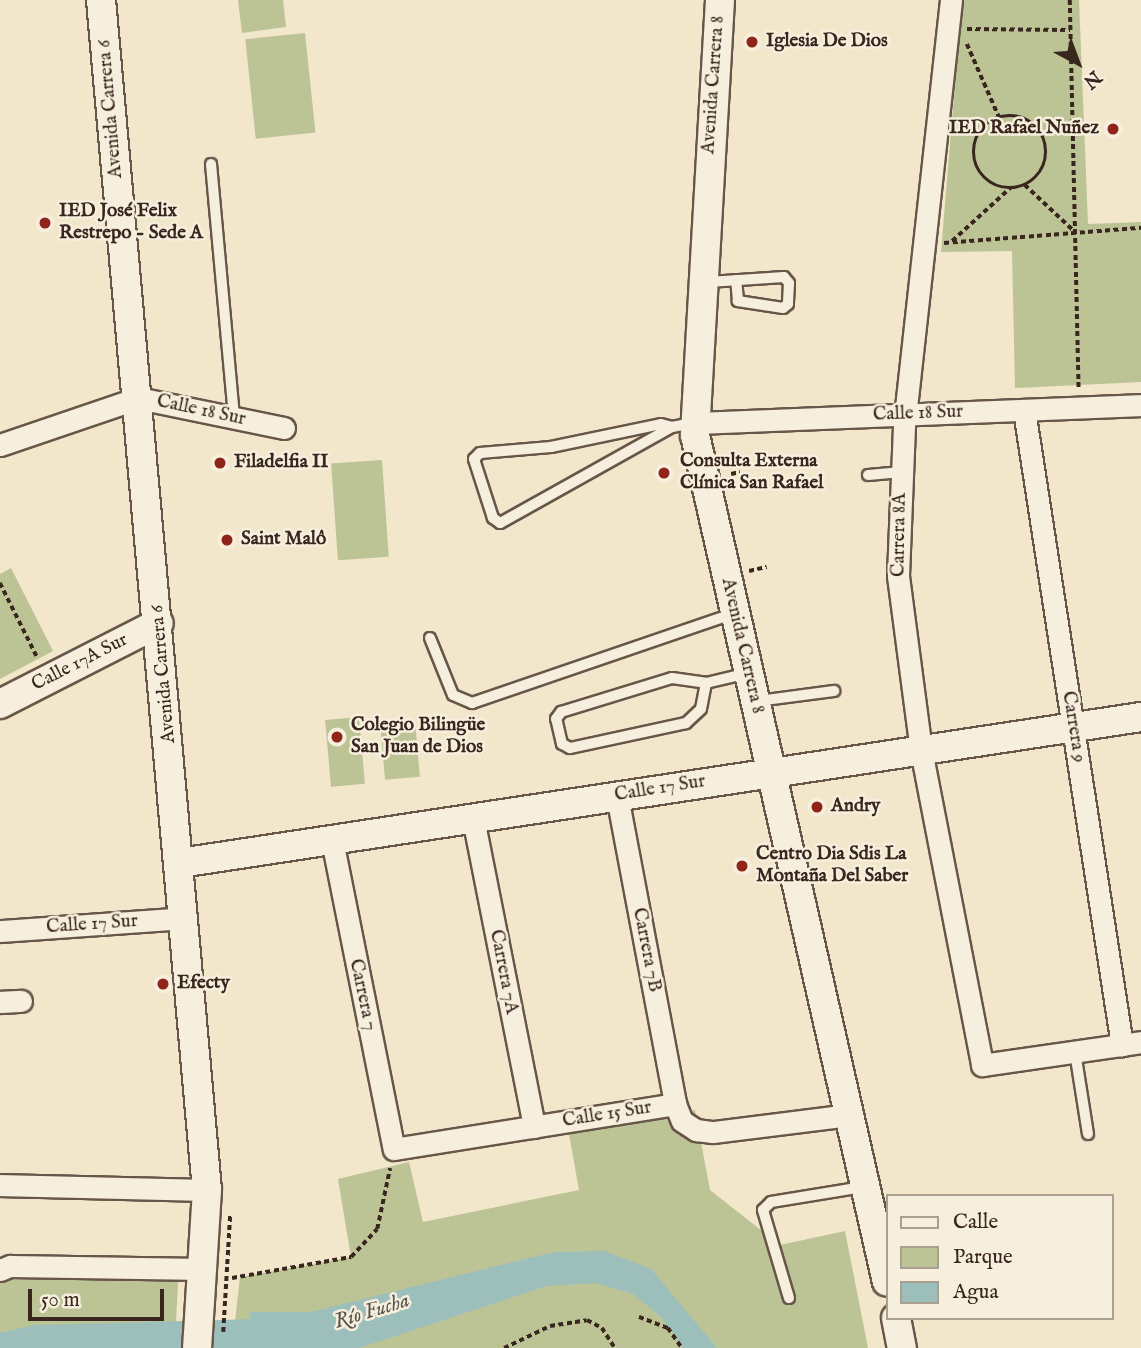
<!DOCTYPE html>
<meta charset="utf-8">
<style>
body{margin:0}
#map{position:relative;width:1141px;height:1348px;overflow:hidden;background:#f2e6cb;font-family:"IM FELL English",serif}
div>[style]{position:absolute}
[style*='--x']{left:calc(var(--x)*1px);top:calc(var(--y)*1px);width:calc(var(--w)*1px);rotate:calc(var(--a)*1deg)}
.green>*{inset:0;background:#bcc496;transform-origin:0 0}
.water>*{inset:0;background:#9cbfbb}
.river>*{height:33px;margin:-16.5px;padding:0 16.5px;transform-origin:16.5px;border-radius:16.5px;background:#9cbfbb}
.path>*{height:3.5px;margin-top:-1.75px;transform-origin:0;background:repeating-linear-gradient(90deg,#39261e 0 5px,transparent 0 8.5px)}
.path>.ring{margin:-1.75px;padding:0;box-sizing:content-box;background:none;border:3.5px solid #39261e;border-radius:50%}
.roads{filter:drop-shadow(2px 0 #675649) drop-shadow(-2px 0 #675649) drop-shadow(0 2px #675649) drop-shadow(0 -2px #675649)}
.lane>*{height:10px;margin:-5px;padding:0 5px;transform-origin:5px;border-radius:5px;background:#f7efdd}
.street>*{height:21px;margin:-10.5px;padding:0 10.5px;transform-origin:10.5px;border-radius:10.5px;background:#f7efdd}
.secondary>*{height:28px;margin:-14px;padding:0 14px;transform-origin:14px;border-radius:14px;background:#f7efdd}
.dots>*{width:19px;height:19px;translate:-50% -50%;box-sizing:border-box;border:4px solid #f7efdd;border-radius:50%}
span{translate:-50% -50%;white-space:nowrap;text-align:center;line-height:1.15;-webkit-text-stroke:5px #f7efdd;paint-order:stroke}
.poi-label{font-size:19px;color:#39261e;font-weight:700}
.left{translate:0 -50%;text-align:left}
.right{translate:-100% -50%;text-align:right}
.street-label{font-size:19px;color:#39261e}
.water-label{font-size:21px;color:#57544d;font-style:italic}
.legend{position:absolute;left:886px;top:1194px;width:228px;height:126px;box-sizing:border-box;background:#f7efdd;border:2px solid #ab9f91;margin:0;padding:9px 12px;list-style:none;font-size:21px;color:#39261e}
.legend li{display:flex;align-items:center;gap:14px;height:35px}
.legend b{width:35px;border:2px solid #ab9f91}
.north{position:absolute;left:1043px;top:28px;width:70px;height:70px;-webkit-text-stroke:5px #f7efdd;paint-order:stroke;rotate:139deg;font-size:19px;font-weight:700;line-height:28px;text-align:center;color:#39261e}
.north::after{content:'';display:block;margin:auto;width:24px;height:32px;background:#39261e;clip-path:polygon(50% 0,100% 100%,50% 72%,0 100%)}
.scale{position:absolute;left:28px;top:1289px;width:136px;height:32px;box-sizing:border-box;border:4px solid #39261e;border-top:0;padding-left:9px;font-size:21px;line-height:24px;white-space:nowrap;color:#39261e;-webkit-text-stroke:5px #f7efdd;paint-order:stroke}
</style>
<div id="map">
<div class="green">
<i style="clip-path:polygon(238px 0,283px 0,286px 27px,242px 33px)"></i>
<i style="clip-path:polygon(962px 0,1079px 0,1088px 224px,1141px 222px,1141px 382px,1015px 388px,1012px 251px,941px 252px)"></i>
<i style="left:305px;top:33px;width:100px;height:60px;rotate:84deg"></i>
<i style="left:382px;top:460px;width:97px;height:51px;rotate:86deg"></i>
<i style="clip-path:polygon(11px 568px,53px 651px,0 679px,0 574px)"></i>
<i style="left:359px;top:717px;width:67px;height:34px;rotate:85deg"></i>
<i style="left:415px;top:721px;width:56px;height:35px;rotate:85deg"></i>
<i style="clip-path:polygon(695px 1110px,710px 1190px,780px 1245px,845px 1231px,868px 1348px,232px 1348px,240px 1277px,351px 1257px,338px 1179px,409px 1162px,423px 1222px,579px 1190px,569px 1134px)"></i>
<i style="left:0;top:1260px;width:179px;height:88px;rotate:3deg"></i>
</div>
<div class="water">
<i style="clip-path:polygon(605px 1251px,651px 1269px,717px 1348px,683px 1348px,661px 1317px,633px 1294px,595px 1283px,547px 1286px,359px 1348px,251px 1348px,250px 1312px,311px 1312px,554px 1252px)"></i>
</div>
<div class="river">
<i style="--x:4;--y:1348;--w:35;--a:-12"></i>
<i style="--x:38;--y:1341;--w:257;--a:-1.6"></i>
</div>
<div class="path">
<i style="--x:1070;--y:0;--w:390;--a:88.7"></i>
<i style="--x:967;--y:29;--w:103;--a:0.6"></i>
<i style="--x:967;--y:44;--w:80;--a:66.3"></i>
<i class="ring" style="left:974px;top:116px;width:68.5px;height:68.5px"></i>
<i style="--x:1025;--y:185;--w:67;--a:43.2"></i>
<i style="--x:952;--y:241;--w:79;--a:-42.4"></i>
<i style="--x:944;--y:243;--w:198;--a:-4.4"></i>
<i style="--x:731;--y:474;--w:9;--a:-13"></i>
<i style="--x:749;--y:571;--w:18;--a:-13"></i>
<i style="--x:0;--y:583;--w:85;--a:63.4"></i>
<i style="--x:232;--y:1278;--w:121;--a:-10"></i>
<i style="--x:351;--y:1257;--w:38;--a:-47"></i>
<i style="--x:377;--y:1229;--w:62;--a:-78"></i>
<i style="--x:639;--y:1317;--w:31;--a:21"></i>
<i style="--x:668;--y:1328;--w:24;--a:55"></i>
<i style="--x:223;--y:1332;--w:118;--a:-86.6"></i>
<i style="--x:504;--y:1348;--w:51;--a:-25.6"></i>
<i style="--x:550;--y:1326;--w:37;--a:-9"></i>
<i style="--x:587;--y:1320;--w:17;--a:28"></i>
<i style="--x:602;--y:1328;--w:24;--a:57"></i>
</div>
<div class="roads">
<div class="lane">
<i style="--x:211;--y:164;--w:255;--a:84.8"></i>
<i style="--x:704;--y:282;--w:20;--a:-3"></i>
<i style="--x:724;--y:281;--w:60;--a:-3.8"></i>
<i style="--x:784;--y:277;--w:8;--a:50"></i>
<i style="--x:789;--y:283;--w:21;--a:93"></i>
<i style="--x:788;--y:304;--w:6;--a:141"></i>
<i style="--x:783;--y:308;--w:46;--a:-171.2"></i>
<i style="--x:738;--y:301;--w:21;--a:-95"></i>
<i style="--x:672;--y:427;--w:197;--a:150.8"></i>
<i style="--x:500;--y:523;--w:9;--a:-144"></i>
<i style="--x:493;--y:518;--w:62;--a:-107.9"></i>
<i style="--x:474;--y:459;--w:8;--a:-45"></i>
<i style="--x:480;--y:453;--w:71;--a:-4.8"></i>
<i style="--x:551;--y:447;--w:112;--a:-11.8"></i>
<i style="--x:661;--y:424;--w:11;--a:15"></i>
<i style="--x:672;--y:427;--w:21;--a:-11"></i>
<i style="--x:868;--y:475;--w:34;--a:-5"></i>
<i style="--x:430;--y:638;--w:61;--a:68"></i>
<i style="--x:453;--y:695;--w:21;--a:23"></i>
<i style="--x:472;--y:703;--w:278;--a:-18.9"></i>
<i style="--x:706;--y:683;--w:26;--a:101"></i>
<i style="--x:701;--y:709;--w:21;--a:137"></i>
<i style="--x:686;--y:723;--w:119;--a:167.8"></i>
<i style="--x:570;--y:748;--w:9;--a:-153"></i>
<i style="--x:562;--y:744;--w:26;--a:-103"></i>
<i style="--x:556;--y:719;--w:9;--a:-54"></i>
<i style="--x:561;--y:712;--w:116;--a:-17"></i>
<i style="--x:672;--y:678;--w:34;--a:8"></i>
<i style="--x:706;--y:683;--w:43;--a:-13.4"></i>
<i style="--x:758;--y:701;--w:77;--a:-7.5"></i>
<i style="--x:1075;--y:1052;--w:83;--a:81"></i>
<i style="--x:789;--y:1298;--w:92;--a:-106.5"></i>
<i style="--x:763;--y:1210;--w:11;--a:-45"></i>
<i style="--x:771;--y:1202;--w:93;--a:-9.3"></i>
</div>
<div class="street">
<i style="--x:951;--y:0;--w:429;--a:96.3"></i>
<i style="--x:904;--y:426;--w:150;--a:92.3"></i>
<i style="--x:898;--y:576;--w:176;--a:82.5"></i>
<i style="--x:921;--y:750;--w:321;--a:79"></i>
<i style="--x:982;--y:1065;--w:161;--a:-8.2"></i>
<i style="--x:1024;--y:410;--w:643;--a:81.23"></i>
<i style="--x:695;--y:423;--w:446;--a:-2.3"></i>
<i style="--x:0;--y:445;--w:146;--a:-18.8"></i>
<i style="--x:138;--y:398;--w:149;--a:11.6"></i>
<i style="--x:617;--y:796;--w:313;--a:79.3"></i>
<i style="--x:675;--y:1104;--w:18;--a:68"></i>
<i style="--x:682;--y:1121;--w:17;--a:33"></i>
<i style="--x:696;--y:1130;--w:17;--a:7"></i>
<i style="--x:713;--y:1132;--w:137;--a:-7.1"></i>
<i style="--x:473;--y:818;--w:315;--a:78.8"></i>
<i style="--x:332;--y:840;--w:315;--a:78.7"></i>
<i style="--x:394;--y:1149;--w:285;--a:-9.1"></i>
<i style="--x:0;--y:931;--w:185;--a:-4"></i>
<i style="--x:0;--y:1002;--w:21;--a:-3"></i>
<i style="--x:0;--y:1185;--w:207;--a:1.4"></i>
<i style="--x:0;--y:1270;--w:11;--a:-22"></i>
<i style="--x:10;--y:1266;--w:194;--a:0.9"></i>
</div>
<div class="secondary">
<i style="--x:101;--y:0;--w:1195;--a:84.91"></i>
<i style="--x:207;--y:1190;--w:158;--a:93.6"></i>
<i style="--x:720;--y:0;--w:436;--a:93.3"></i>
<i style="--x:695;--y:435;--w:868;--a:77.23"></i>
<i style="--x:0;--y:704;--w:178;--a:-27"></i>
<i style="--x:180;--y:863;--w:972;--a:-8.64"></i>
<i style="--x:896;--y:1318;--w:31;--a:79"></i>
</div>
</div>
<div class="dots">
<i style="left:752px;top:42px;background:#8f2418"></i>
<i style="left:1113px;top:129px;background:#8f2418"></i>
<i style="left:45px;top:223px;background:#8f2418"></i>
<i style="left:220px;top:463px;background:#8f2418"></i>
<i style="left:664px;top:473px;background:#8f2418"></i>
<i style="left:227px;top:540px;background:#8f2418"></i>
<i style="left:337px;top:737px;background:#8f2418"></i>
<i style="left:817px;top:807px;background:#8f2418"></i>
<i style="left:742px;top:866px;background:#8f2418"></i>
<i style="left:163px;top:984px;background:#8f2418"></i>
</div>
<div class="poi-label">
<span class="left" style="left:766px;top:42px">Iglesia De Dios</span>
<span class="right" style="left:1099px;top:129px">IED Rafael Nuñez</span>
<span class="left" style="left:59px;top:223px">IED José Felix<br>Restrepo - Sede A</span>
<span class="left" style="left:680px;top:473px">Consulta Externa<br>Clínica San Rafael</span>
<span class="left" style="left:234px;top:463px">Filadelfia II</span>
<span class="left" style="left:241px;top:540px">Saint Malô</span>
<span class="left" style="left:351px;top:737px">Colegio Bilingüe<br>San Juan de Dios</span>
<span class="left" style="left:831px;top:807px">Andry</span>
<span class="left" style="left:756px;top:866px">Centro Dia Sdis La<br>Montaña Del Saber</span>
<span class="left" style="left:177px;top:984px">Efecty</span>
</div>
<div class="street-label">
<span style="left:714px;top:85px;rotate:-86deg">Avenida Carrera 8</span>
<span style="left:111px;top:109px;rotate:-95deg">Avenida Carrera 6</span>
<span style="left:201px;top:411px;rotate:12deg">Calle 18 Sur</span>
<span style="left:918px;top:414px;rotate:-2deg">Calle 18 Sur</span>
<span style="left:900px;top:535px;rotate:-89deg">Carrera 8A</span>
<span style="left:742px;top:646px;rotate:77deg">Avenida Carrera 8</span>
<span style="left:80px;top:663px;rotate:-27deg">Calle 17A Sur</span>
<span style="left:164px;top:674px;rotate:-95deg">Avenida Carrera 6</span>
<span style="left:1073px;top:727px;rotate:81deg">Carrera 9</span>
<span style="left:660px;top:789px;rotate:-9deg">Calle 17 Sur</span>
<span style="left:92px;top:925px;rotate:-4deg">Calle 17 Sur</span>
<span style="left:646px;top:950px;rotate:79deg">Carrera 7B</span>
<span style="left:503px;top:972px;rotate:79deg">Carrera 7A</span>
<span style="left:362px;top:995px;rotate:78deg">Carrera 7</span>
<span style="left:607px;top:1115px;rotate:-9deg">Calle 15 Sur</span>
</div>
<div class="water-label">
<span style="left:372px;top:1312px;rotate:-17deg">Río Fucha</span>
</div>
<ul class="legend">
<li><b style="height:9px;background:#f7efdd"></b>Calle</li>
<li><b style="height:19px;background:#bcc496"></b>Parque</li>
<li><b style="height:19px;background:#9cbfbb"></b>Agua</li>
</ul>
<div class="north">N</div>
<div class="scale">50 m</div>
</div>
